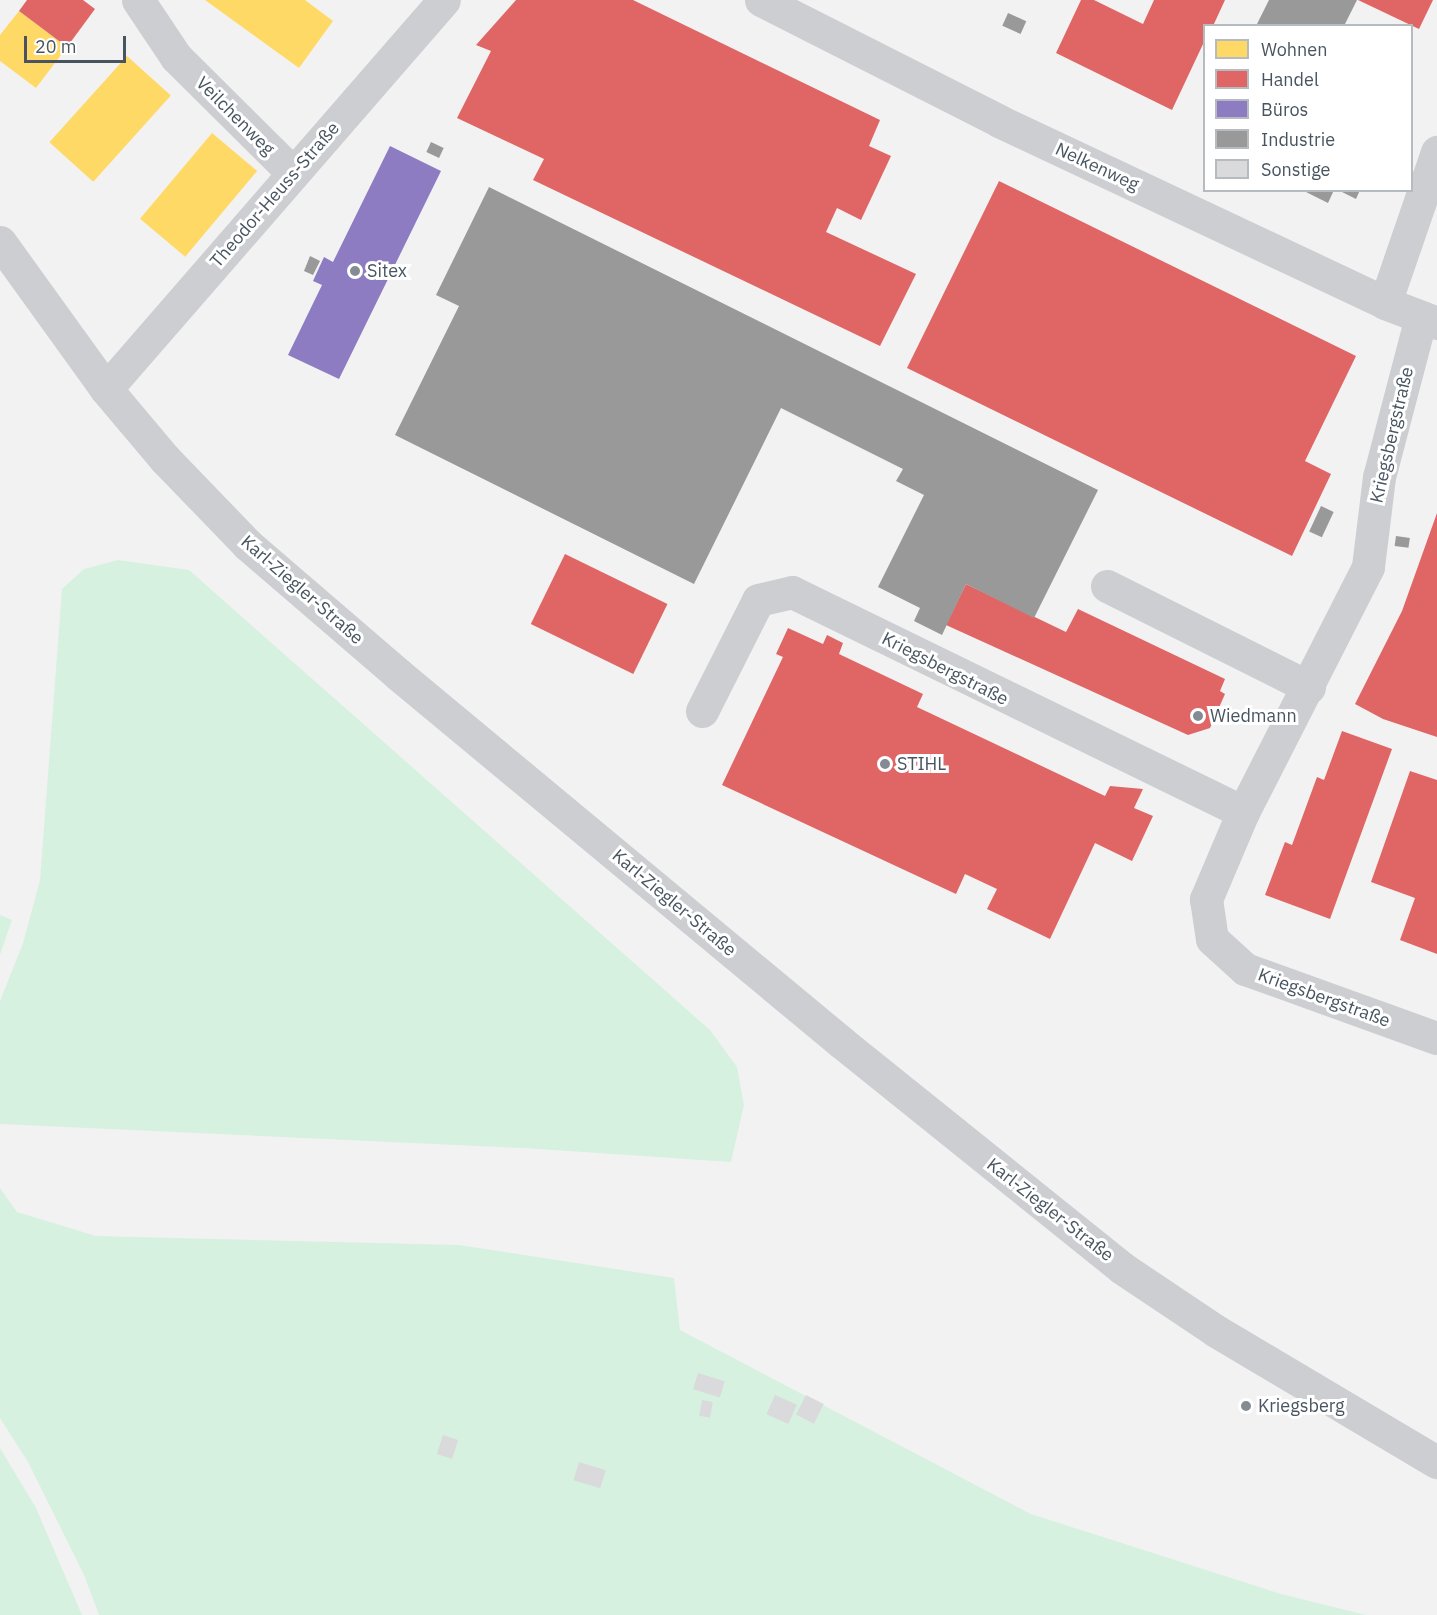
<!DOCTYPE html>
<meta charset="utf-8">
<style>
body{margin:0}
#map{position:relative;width:1437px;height:1615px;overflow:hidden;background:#f3f2f2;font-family:"IBM Plex Sans",sans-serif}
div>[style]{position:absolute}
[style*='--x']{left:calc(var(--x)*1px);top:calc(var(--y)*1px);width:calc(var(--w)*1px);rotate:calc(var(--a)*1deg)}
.green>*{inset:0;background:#d7f1e0}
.homes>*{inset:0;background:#ffd966;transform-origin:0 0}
.shops>*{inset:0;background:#e06666;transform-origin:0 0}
.offices>*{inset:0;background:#8e7cc3}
.industry>*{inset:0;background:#999;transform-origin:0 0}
.building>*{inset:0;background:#dadadc;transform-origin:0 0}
.minor>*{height:33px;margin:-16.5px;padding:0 16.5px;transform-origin:16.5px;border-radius:16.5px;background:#ccced1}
.dots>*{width:16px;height:16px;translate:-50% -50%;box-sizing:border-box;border:3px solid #fff;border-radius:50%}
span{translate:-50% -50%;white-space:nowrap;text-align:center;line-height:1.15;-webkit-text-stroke:6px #fff;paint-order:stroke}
.street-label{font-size:18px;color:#485560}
.poi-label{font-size:18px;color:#485560}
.left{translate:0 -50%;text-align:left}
.legend{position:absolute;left:1203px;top:24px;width:210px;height:168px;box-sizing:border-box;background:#fff;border:2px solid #b6bbbf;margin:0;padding:8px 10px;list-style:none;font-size:18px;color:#485560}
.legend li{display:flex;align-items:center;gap:12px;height:30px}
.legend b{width:30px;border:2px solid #b6bbbf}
.scale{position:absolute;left:24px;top:36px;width:102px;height:27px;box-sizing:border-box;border:3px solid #485560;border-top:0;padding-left:8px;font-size:18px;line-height:21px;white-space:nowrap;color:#485560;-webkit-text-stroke:4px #fff;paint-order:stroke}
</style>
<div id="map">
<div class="green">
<i style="clip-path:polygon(118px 560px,189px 570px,710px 1030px,737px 1067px,744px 1105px,731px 1162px,523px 1148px,0 1124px,0 1001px,23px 943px,40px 880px,62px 589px,84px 569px)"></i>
<i style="clip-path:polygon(0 915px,12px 920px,0 955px)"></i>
<i style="clip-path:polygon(0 1188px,17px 1212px,96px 1236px,459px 1245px,674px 1278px,680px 1330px,1031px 1514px,1281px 1594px,1366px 1615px,99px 1615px,84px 1575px,28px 1462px,0 1418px)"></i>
<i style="clip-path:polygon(0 1448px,36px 1508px,82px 1615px,0 1615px)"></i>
</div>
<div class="homes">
<i style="clip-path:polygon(205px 0,305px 0,333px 21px,299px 68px)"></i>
<i style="clip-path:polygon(19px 11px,67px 47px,36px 88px,0 61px,0 35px)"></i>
<i style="left:127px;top:56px;width:59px;height:116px;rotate:42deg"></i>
<i style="left:212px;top:133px;width:59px;height:112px;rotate:40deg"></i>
</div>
<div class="shops">
<i style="clip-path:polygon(27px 0,83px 0,95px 9px,67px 47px,19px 11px)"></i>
<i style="clip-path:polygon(516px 0,633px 0,880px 120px,869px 146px,891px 156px,861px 220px,837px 208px,826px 232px,916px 274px,880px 346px,533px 180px,544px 159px,457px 118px,491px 51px,476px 45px)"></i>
<i style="clip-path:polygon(1081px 0,1094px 0,1143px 24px,1154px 0,1225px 0,1213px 26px,1204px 26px,1204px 42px,1172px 110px,1056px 53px)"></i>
<i style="clip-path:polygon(1358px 0,1433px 0,1419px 29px)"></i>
<i style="clip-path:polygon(999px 181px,1356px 356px,1305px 461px,1331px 474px,1292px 556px,907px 368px)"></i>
<i style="clip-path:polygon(1437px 513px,1437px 737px,1383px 719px,1355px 704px,1402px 611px)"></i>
<i style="left:565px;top:554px;width:114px;height:78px;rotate:26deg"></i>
<i style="clip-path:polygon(966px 584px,1066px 632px,1078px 609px,1225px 679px,1220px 691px,1225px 694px,1210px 728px,1188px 735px,946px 625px)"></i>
<i style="clip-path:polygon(788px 628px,823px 644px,827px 635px,843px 643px,839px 654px,923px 694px,917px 707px,1105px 796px,1110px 786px,1143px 789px,1134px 808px,1153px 816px,1132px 861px,1095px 843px,1050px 939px,987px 909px,997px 889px,965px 874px,956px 894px,722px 785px,783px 657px,776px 654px)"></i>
<i style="clip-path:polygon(1342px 731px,1392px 749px,1330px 919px,1265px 895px,1285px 842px,1292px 845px,1317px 777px,1324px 780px)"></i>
<i style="clip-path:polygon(1410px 771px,1437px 780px,1437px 954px,1400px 940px,1415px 898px,1371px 882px)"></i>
</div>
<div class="offices">
<i style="clip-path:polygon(390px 146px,441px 171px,339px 379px,288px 355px,322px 285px,313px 281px,324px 257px,333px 262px)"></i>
</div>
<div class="industry">
<i style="clip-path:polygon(1269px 0,1357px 0,1344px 26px,1256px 26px)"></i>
<i style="left:1008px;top:13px;width:20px;height:14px;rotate:24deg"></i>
<i style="left:431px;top:142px;width:14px;height:11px;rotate:25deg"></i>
<i style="clip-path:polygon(489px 187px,1098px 490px,1034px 618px,966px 584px,942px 635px,914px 621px,920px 608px,878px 587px,924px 495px,896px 481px,903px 469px,781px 408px,694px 584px,395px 435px,459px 306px,436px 295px)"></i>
<i style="clip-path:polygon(1302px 190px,1334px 190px,1328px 203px)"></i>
<i style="clip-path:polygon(1338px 190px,1360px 190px,1356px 199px)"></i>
<i style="clip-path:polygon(310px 256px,320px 261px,313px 275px,304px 271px)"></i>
<i style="left:1321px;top:506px;width:14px;height:28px;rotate:25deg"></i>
<i style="left:1396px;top:536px;width:14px;height:10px;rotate:8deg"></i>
</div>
<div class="building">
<i style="left:698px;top:1373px;width:28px;height:17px;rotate:17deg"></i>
<i style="left:775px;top:1395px;width:24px;height:21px;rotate:24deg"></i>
<i style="left:806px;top:1395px;width:20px;height:22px;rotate:27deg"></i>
<i style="left:702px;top:1400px;width:11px;height:16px;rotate:10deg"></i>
<i style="left:443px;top:1435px;width:16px;height:20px;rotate:18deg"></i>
<i style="left:579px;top:1462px;width:28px;height:19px;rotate:17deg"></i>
</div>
<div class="minor">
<i style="--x:138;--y:0;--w:69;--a:56.3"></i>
<i style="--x:176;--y:57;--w:165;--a:44.8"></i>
<i style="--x:761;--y:0;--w:267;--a:26.9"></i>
<i style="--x:999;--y:121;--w:427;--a:25.2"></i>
<i style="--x:1385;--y:303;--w:56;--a:21"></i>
<i style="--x:0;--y:242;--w:181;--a:54.2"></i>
<i style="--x:106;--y:389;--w:92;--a:49.9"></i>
<i style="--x:165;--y:459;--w:120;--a:46"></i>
<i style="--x:248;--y:545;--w:199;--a:40.7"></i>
<i style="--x:399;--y:675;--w:575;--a:39.7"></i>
<i style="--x:841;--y:1042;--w:361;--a:38.8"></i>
<i style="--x:1122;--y:1268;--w:113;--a:33.8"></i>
<i style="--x:1216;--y:1331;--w:257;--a:30.7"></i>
<i style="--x:1385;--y:303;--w:160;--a:-71"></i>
<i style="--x:1421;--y:317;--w:165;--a:104.7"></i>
<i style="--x:1379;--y:477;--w:91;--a:97"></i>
<i style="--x:1368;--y:567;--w:275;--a:117"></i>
<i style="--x:1243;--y:812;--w:95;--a:113"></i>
<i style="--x:1206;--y:899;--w:40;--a:81.5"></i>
<i style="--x:1212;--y:939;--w:45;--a:42.3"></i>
<i style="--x:1245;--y:969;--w:204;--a:19.8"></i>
<i style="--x:106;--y:389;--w:515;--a:-49.01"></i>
<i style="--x:1107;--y:586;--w:226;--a:26.6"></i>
<i style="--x:702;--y:711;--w:124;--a:-63.2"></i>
<i style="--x:758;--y:600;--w:35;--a:-13"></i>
<i style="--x:792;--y:592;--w:502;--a:26"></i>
</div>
<div class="dots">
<i style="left:355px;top:271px;background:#848c93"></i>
<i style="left:1198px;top:716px;background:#848c93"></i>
<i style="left:885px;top:764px;background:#848c93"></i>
<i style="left:1246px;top:1406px;background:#848c93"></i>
</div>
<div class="street-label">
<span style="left:235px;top:116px;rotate:45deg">Veilchenweg</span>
<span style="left:1097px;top:167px;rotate:25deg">Nelkenweg</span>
<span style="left:275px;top:195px;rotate:-49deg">Theodor-Heuss-Straße</span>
<span style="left:1392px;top:435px;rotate:-77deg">Kriegsbergstraße</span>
<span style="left:302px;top:590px;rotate:41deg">Karl-Ziegler-Straße</span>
<span style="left:945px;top:669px;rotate:27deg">Kriegsbergstraße</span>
<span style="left:674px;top:903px;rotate:40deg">Karl-Ziegler-Straße</span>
<span style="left:1324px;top:998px;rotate:20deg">Kriegsbergstraße</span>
<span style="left:1050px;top:1210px;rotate:38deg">Karl-Ziegler-Straße</span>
</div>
<div class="poi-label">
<span class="left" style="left:367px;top:271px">Sitex</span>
<span class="left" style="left:1210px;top:716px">Wiedmann</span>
<span class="left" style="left:897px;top:764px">STIHL</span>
<span class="left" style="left:1258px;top:1406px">Kriegsberg</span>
</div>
<ul class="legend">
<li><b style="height:16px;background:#ffd966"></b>Wohnen</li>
<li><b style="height:16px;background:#e06666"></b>Handel</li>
<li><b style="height:16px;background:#8e7cc3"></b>Büros</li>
<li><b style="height:16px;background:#999"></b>Industrie</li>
<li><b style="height:16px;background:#dadadc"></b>Sonstige</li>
</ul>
<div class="scale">20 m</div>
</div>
